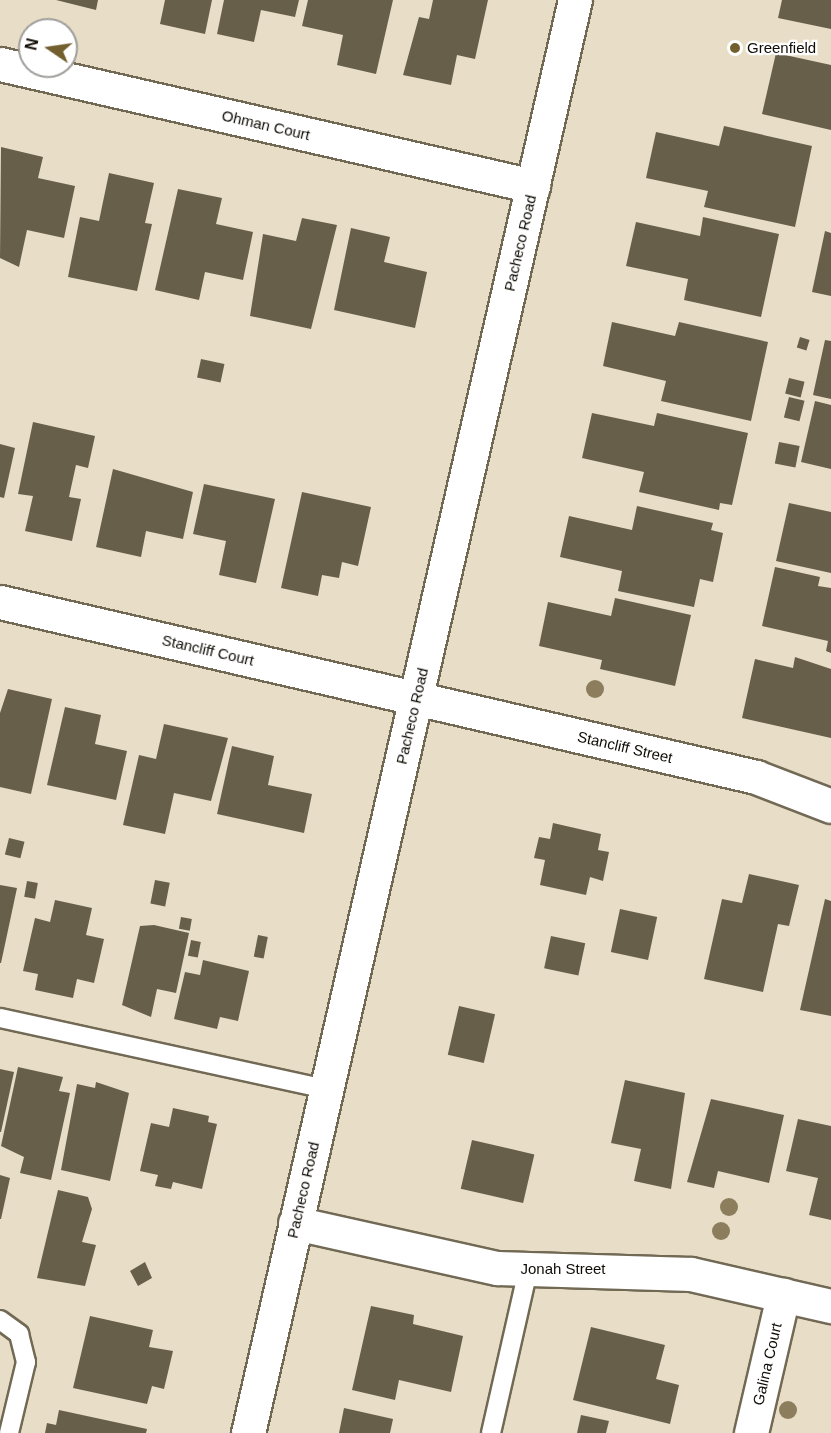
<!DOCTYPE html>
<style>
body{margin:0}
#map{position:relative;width:831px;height:1433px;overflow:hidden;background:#e8dec7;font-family:Helvetica,sans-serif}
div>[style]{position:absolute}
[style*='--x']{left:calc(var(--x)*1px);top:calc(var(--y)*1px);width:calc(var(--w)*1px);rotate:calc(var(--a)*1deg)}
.building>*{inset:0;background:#685f4b;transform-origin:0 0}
.roads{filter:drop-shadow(2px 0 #726955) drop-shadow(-2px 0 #726955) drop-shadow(0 2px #726955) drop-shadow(0 -2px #726955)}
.lane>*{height:18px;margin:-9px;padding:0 9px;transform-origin:9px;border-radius:9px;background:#fff}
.street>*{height:33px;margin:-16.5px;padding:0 16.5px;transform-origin:16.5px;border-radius:16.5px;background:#fff}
.secondary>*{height:33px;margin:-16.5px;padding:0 16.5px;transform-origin:16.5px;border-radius:16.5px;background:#fff}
.trees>*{width:18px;height:18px;margin:-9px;border-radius:50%;background:#8c7e5d}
.dots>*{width:16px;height:16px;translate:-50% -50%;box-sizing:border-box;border:3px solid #fff;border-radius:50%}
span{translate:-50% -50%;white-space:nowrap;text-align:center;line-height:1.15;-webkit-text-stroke:4.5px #fff;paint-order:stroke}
.poi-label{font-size:15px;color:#0f0c05}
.left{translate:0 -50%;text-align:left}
.street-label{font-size:15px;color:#0f0c05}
.north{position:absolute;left:18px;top:18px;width:60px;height:60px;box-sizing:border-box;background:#fff;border:2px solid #9f9e9b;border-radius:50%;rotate:283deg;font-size:16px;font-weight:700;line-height:24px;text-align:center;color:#0f0c05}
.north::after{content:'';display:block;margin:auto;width:21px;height:27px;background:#735e2d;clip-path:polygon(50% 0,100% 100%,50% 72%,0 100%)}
</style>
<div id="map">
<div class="building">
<i style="clip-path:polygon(56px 0,98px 0,96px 10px)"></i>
<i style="clip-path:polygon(165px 0,212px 0,205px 34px,160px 24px)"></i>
<i style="clip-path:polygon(224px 0,299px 0,295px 17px,261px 10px,254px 42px,217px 34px)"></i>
<i style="clip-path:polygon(308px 0,393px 0,376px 74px,337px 65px,343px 35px,302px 26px)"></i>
<i style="clip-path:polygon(433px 0,488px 0,475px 59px,457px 55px,451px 85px,403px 75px,419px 17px,429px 19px)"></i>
<i style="clip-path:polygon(782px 0,831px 0,831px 29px,778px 18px)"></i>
<i style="clip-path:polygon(776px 53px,831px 65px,831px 130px,762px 114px)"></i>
<i style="clip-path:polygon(724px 126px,812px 146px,795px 227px,704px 207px,708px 191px,646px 178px,656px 132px,719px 146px)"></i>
<i style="clip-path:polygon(1px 147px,43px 157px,38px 178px,75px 186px,64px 238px,27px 230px,19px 267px,0 258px)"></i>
<i style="clip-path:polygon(109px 173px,154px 183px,145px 223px,152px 224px,137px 291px,68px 277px,80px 217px,99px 221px)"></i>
<i style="clip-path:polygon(178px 189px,222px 198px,216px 224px,253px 232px,243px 280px,205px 272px,199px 300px,155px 290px)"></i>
<i style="clip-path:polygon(703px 217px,779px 234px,761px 317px,684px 300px,688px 279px,626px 266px,636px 222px,700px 236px)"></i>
<i style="clip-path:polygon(302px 218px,337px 225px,311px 329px,250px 316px,263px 234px,296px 241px)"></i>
<i style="clip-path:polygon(351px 228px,390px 237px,384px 262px,427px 272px,415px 328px,334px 310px)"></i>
<i style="clip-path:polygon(825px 231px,831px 233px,831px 296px,812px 292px)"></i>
<i style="clip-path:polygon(612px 322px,675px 336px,679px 322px,768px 342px,751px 421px,661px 401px,666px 381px,603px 366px)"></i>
<i style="left:800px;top:337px;width:10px;height:11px;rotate:17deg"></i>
<i style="clip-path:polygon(825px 340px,831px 341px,831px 399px,813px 395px)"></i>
<i style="left:201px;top:359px;width:24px;height:19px;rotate:12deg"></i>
<i style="left:789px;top:378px;width:16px;height:16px;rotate:14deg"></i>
<i style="left:789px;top:397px;width:16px;height:21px;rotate:14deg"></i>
<i style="clip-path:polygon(815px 401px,831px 405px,831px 469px,801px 462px)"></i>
<i style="clip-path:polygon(592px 413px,654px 426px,657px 413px,748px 433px,732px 505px,720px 503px,719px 510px,639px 492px,644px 472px,582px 458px)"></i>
<i style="clip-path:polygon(33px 422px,95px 436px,88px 468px,76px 465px,69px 497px,81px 499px,72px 541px,25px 531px,33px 496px,18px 494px)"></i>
<i style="left:779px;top:442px;width:21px;height:22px;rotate:11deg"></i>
<i style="clip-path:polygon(0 444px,15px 448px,4px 498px,0 497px)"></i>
<i style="clip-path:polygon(113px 469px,193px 492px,183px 539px,146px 531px,141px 557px,96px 547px)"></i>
<i style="clip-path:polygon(204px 484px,275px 499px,256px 583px,219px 575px,226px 541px,193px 534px)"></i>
<i style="clip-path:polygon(302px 492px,371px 507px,358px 566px,342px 562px,339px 578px,322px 575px,318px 596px,281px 588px)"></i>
<i style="clip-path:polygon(789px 503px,831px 512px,831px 573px,776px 561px)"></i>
<i style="clip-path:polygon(637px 506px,713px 523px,711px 530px,723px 533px,713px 582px,700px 579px,694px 607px,618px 591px,622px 571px,560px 557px,569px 516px,632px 530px)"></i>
<i style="clip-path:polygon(775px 567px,820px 577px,818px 586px,831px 588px,831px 653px,826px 651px,828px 641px,762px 626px)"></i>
<i style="clip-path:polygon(615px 598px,691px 615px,675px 686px,600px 669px,602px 660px,539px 646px,548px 602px,611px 616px)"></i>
<i style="clip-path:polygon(795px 657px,831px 669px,831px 738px,742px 718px,755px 659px,793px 668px)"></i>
<i style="clip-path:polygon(8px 689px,52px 699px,31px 794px,0 787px,0 713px)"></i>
<i style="clip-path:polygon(65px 707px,101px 715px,95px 744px,127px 751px,116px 800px,47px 785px)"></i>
<i style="clip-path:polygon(164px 724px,228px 738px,211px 801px,174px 793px,165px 834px,123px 825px,139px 755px,156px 759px)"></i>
<i style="clip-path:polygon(232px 746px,274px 756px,268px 785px,312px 794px,304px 833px,217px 814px)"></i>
<i style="clip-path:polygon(553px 823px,601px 834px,598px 850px,609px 852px,603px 881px,590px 877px,586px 895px,540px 885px,545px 860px,534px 858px,539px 837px,550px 839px)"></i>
<i style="left:9px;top:838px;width:16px;height:17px;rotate:14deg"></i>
<i style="clip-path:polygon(749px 874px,799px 885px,789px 926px,778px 924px,763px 992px,704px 979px,722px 899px,742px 903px)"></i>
<i style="left:155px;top:880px;width:15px;height:24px;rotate:11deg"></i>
<i style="left:27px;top:881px;width:11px;height:16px;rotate:10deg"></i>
<i style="clip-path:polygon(0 885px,17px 888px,1px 963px,0 963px)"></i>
<i style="clip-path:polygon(825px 899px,831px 901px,831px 1016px,800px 1010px)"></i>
<i style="clip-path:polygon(55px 900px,92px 908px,86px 935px,104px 939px,94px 983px,77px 979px,73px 998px,35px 990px,38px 974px,23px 971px,35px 918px,50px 922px)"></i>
<i style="left:620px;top:909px;width:38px;height:44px;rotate:12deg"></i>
<i style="left:181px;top:917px;width:11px;height:12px;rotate:10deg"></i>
<i style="clip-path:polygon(154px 925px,189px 933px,176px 993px,157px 989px,151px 1017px,122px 1005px,140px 926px)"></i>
<i style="left:258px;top:935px;width:10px;height:22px;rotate:11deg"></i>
<i style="left:551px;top:936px;width:35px;height:33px;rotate:12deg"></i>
<i style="left:191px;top:940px;width:10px;height:16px;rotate:11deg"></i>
<i style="clip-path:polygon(203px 960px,249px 971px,238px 1021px,220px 1017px,217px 1029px,174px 1019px,185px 972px,200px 975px)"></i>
<i style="left:459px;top:1006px;width:37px;height:50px;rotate:13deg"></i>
<i style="clip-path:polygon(18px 1067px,63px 1077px,59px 1091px,70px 1093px,51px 1180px,20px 1173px,24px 1157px,1px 1146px)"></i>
<i style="clip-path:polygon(0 1069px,14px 1072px,1px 1132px,0 1132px)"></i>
<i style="clip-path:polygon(625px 1080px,685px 1093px,671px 1189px,634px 1181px,641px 1149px,611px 1143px)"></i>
<i style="clip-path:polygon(96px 1082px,129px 1093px,110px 1181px,61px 1170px,77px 1084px,95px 1088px)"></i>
<i style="clip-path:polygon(711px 1099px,784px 1115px,769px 1183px,718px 1171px,714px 1188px,687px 1182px)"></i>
<i style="clip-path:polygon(173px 1108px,209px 1116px,208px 1122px,217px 1124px,202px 1189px,173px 1182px,171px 1189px,155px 1186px,158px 1175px,140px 1171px,151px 1123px,169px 1127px)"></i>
<i style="clip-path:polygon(798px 1119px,831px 1126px,831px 1220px,809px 1215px,818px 1178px,786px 1171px)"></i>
<i style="left:472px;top:1140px;width:64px;height:50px;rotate:13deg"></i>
<i style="clip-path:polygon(0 1175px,10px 1178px,1px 1219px,0 1219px)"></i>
<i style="clip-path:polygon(58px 1190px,88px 1197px,92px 1209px,82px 1242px,96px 1245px,85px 1286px,37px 1278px)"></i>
<i style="clip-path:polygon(145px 1262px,152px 1278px,138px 1286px,130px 1271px)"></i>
<i style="clip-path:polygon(371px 1306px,414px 1315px,413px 1324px,463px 1336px,451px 1392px,399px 1380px,395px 1400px,352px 1390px)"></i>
<i style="clip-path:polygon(90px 1316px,153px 1330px,149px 1347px,173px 1351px,164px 1389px,152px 1386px,147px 1404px,73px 1388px)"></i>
<i style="clip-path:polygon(591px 1327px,665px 1345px,656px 1379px,679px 1385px,670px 1424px,573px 1400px)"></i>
<i style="clip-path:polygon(344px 1408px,393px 1419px,390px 1433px,339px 1433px)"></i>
<i style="clip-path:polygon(59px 1410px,147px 1429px,146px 1433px,45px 1433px,47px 1423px,56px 1425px)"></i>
<i style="clip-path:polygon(581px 1415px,609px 1421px,606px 1433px,577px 1433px)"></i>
</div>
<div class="roads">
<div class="lane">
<i style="--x:0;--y:1018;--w:335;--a:12.3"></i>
<i style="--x:0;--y:1320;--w:24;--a:36"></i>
<i style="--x:19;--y:1334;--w:29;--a:76"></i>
<i style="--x:26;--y:1362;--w:73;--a:103.5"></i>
<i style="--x:491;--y:1433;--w:167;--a:-77.2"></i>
</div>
<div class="street">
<i style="--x:0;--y:64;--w:547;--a:12.89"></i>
<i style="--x:0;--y:602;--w:776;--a:13.03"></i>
<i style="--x:756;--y:777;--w:80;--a:21.1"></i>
<i style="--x:295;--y:1223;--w:207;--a:12.6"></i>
<i style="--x:497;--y:1268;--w:194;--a:1.8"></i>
<i style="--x:691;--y:1274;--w:144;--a:12.9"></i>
<i style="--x:751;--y:1433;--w:142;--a:-76.9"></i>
</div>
<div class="secondary">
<i style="--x:248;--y:1433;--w:1470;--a:-77.15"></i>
</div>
</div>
<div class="trees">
<i style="left:595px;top:689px"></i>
<i style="left:729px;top:1207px"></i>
<i style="left:721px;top:1231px"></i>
<i style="left:788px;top:1410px"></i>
</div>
<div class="dots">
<i style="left:735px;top:48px;background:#735e2d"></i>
</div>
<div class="poi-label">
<span class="left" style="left:747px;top:48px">Greenfield</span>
</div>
<div class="street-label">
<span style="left:266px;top:125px;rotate:13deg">Ohman Court</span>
<span style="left:520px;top:243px;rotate:-77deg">Pacheco Road</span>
<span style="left:208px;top:650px;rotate:13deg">Stancliff Court</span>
<span style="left:412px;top:716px;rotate:-77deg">Pacheco Road</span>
<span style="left:625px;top:747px;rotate:13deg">Stancliff Street</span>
<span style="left:303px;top:1190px;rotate:-77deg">Pacheco Road</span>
<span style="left:563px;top:1269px">Jonah Street</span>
<span style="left:767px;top:1364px;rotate:-77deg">Galina Court</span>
</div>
<div class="north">N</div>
</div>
